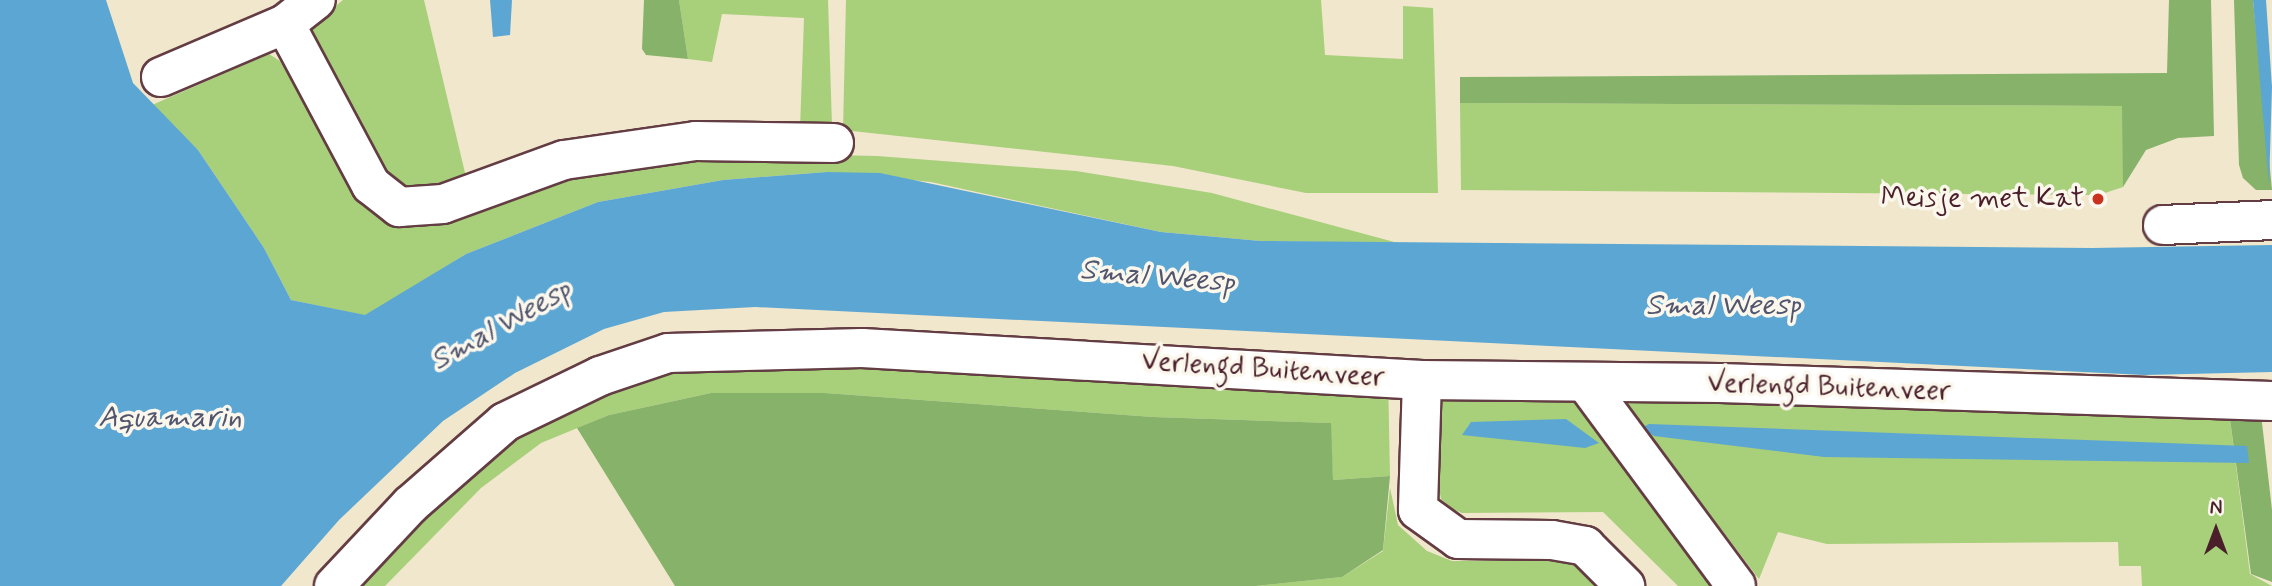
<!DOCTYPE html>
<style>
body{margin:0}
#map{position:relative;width:2272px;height:586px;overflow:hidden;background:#f0e7cc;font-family:Mynerve,sans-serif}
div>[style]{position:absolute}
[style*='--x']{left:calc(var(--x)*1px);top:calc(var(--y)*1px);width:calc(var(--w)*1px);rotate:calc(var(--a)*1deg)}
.green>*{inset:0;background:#a8cf7a}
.forest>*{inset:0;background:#86b26a}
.water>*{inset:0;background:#5ca6d3}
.roads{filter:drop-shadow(2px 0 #633d43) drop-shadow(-2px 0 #633d43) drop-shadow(0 2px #633d43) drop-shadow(0 -2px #633d43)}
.minor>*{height:38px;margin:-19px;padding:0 19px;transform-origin:19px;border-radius:19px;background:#fff}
.dots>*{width:19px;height:19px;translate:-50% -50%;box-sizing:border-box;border:4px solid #fbf7ec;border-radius:50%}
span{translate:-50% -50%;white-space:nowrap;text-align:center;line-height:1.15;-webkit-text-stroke:7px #fbf7ec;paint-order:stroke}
.poi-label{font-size:28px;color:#4a1f2b}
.right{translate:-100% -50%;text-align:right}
.street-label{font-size:28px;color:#4a1f2b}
.water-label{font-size:30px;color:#51556e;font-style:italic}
.north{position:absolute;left:2181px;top:495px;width:70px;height:70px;-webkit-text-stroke:5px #fbf7ec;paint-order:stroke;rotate:0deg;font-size:19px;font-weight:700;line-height:28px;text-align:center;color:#4a1f2b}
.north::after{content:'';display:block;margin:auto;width:24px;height:32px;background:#4a1f2b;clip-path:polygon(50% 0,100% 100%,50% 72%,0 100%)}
</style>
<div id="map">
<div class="green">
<i style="clip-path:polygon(343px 0,424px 0,466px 177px,409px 190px,386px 179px,309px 37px,312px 26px)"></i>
<i style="clip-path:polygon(679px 0,828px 0,832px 126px,800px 128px,804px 18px,722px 14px,712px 62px,688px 59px)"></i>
<i style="clip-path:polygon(846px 0,1321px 0,1325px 55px,1403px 59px,1403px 6px,1433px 8px,1438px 193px,1306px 193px,1173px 166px,843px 130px)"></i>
<i style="clip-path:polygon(269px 54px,280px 61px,369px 206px,392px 225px,422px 225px,554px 174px,736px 153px,877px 156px,1076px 171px,1212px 193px,1398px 243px,1261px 241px,1161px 232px,931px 182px,827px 172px,723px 180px,598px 202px,466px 254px,366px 316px,291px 300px,264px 248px,198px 150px,152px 105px)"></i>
<i style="clip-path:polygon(1460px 103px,2123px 106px,2123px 187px,2099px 195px,1461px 190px)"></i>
<i style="clip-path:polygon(679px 349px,1388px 375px,1390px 476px,1333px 480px,1330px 423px,1153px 417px,825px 393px,711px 393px,609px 415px,541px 443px,481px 488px,385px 586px,336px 586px,463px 452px)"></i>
<i style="clip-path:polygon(1436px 378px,1566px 383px,1718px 586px,1678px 586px,1603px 512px,1462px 513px,1453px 509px,1441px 499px,1438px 482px)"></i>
<i style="clip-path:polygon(1612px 386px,2229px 412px,2250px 574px,2272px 586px,2142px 586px,2141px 566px,2119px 566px,2118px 542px,1827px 544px,1778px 532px,1759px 579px)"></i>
<i style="clip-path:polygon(1390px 488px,1398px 525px,1427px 551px,1452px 561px,1583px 560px,1611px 586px,1256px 586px,1342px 577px,1383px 551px)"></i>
</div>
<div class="forest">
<i style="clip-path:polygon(644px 0,679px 0,688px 59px,646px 55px,642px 49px)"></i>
<i style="clip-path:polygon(2169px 0,2211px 0,2214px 136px,2178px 138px,2146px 150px,2123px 187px,2122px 106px,1460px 103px,1460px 77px,2167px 73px)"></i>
<i style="clip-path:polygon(2234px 0,2253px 0,2272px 190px,2256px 190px,2243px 178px,2239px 165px)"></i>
<i style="clip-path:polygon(711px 393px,825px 393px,1153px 417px,1331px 423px,1333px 480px,1390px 476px,1383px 550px,1342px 577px,1256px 586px,675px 586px,577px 428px,609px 415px)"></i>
<i style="clip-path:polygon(2229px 412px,2261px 414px,2272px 510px,2272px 582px,2251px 574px)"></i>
</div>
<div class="water">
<i style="clip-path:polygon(0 0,106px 0,133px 83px,198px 150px,264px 248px,291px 300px,365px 315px,466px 254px,598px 202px,723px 180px,827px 172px,880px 173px,1161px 232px,1261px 241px,2092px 248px,2272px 245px,2272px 372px,2144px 375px,755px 307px,664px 312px,604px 329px,515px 373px,443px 421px,339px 520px,281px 586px,0 586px)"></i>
<i style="clip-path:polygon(490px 0,512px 0,510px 35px,493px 37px)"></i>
<i style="clip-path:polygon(2253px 0,2266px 0,2272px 87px,2269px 185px)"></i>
<i style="clip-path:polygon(1566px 419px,1599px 443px,1585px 448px,1462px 435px,1471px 422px)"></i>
<i style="clip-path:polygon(1649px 424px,2247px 446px,2249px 463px,1824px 457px,1654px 436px,1641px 428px)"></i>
</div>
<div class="roads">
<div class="minor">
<i style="--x:285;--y:24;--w:183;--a:61.9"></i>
<i style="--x:371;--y:185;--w:36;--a:38"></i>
<i style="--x:399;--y:207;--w:44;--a:-3.9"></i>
<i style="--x:443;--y:204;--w:129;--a:-20"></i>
<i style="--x:564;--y:160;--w:133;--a:-8.2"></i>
<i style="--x:696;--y:141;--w:138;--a:0.8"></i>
<i style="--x:161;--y:77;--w:135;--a:-23.1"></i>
<i style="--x:285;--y:24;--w:39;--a:-38"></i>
<i style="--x:2163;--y:225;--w:109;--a:-2.6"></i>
<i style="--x:1422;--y:380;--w:130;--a:91.8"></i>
<i style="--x:1418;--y:510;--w:49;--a:35.9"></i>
<i style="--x:1458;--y:539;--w:94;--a:0.6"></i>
<i style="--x:1552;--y:540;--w:34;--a:10"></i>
<i style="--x:1585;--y:546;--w:57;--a:45"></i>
<i style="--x:1586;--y:383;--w:252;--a:53.5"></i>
<i style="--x:334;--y:586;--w:111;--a:-46.8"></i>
<i style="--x:410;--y:505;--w:126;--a:-41.1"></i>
<i style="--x:505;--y:422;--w:106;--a:-25.8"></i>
<i style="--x:600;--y:376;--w:72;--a:-18.7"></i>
<i style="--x:668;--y:353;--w:194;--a:-1.5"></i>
<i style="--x:862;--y:348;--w:561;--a:3.27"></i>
<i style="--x:1422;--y:380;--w:298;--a:0.6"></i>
<i style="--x:1720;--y:383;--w:552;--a:1.87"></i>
</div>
</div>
<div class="dots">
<i style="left:2098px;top:199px;background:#c8321e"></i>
</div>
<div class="poi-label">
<span class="right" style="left:2084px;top:199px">Meisje met Kat</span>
</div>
<div class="street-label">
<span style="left:1263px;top:370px;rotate:4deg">Verlengd Buitenveer</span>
<span style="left:1829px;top:388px;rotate:2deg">Verlengd Buitenveer</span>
</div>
<div class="water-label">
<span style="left:1157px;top:277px;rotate:5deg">Smal Weesp</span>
<span style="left:1723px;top:306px">Smal Weesp</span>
<span style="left:501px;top:326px;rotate:-29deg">Smal Weesp</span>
<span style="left:170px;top:418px">Aquamarin</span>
</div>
<div class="north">N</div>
</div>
